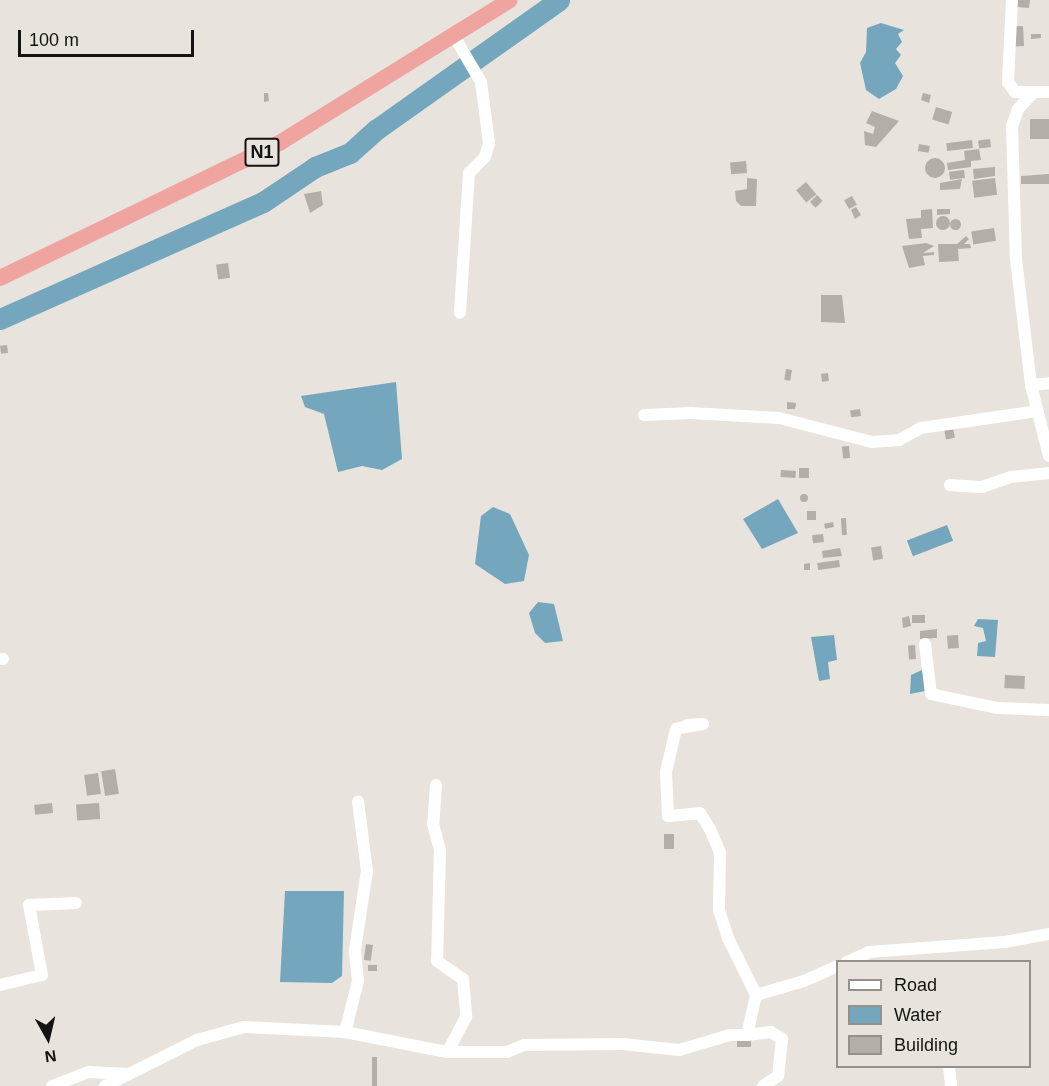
<!DOCTYPE html>
<style>
body{margin:0}
#map{position:relative;width:1049px;height:1086px;overflow:hidden;background:#e8e3dc;font-family:Arial,sans-serif}
div>[style]{position:absolute}
[style*='--x']{left:calc(var(--x)*1px);top:calc(var(--y)*1px);width:calc(var(--w)*1px);rotate:calc(var(--a)*1deg)}
.water>*{inset:0;background:#74a7bd;transform-origin:0 0}
.river>*{height:21px;margin:-10.5px;padding:0 10.5px;transform-origin:10.5px;border-radius:10.5px;background:#74a7bd}
.building>*{inset:0;background:#b4aea8;transform-origin:0 0}
.round{border-radius:50%}
.minor>*{height:12px;margin:-6px;padding:0 6px;transform-origin:6px;border-radius:6px;background:#fff}
.highway>*{height:16px;margin:-8px;padding:0 8px;transform-origin:8px;border-radius:8px;background:#f0a4a0}
span{translate:-50% -50%;white-space:nowrap;text-align:center;line-height:1.15;-webkit-text-stroke:4.5px #e8e3dc;paint-order:stroke}
.shield-label span{padding:2px 4px;background:#e8e3dc;border:2px solid;border-radius:4px;-webkit-text-stroke-width:0}
.shield-label{font-size:18px;color:#151311;font-weight:700}
.legend{position:absolute;left:836px;top:960px;width:195px;height:108px;box-sizing:border-box;background:#e8e3dc;border:2px solid #94908b;margin:0;padding:8px 10px;list-style:none;font-size:18px;color:#151311}
.legend li{display:flex;align-items:center;gap:12px;height:30px}
.legend b{width:30px;border:2px solid #94908b}
.north{position:absolute;left:18px;top:1008px;width:60px;height:60px;-webkit-text-stroke:4px #e8e3dc;paint-order:stroke;rotate:172deg;font-size:16px;font-weight:700;line-height:24px;text-align:center;color:#151311}
.north::after{content:'';display:block;margin:auto;width:21px;height:27px;background:#151311;clip-path:polygon(50% 0,100% 100%,50% 72%,0 100%)}
.scale{position:absolute;left:18px;top:30px;width:176px;height:27px;box-sizing:border-box;border:3px solid #151311;border-top:0;padding-left:8px;font-size:18px;line-height:21px;white-space:nowrap;color:#151311;-webkit-text-stroke:4px #e8e3dc;paint-order:stroke}
</style>
<div id="map">
<div class="water">
<i style="clip-path:polygon(881px 23px,904px 30px,898px 34px,902px 42px,896px 49px,901px 55px,895px 63px,903px 76px,896px 89px,879px 99px,866px 90px,860px 63px,866px 52px,867px 28px)"></i>
<i style="clip-path:polygon(396px 382px,402px 459px,382px 470px,362px 466px,338px 472px,324px 414px,305px 407px,301px 396px)"></i>
<i style="clip-path:polygon(778px 499px,798px 533px,762px 549px,743px 519px)"></i>
<i style="clip-path:polygon(493px 507px,510px 514px,529px 555px,524px 581px,505px 584px,475px 564px,481px 516px)"></i>
<i style="left:947px;top:525px;width:17px;height:43px;rotate:69deg"></i>
<i style="clip-path:polygon(538px 602px,554px 604px,563px 641px,545px 643px,535px 633px,529px 613px)"></i>
<i style="clip-path:polygon(978px 619px,998px 620px,995px 657px,977px 656px,978px 643px,986px 641px,983px 628px,974px 626px)"></i>
<i style="clip-path:polygon(834px 635px,837px 660px,828px 662px,830px 679px,819px 681px,811px 637px)"></i>
<i style="clip-path:polygon(924px 669px,925px 691px,910px 694px,911px 675px)"></i>
<i style="clip-path:polygon(285px 891px,344px 891px,342px 976px,332px 983px,280px 982px)"></i>
</div>
<div class="river">
<i style="--x:0;--y:319;--w:288;--a:-24"></i>
<i style="--x:263;--y:202;--w:63;--a:-33.9"></i>
<i style="--x:315;--y:167;--w:38;--a:-22"></i>
<i style="--x:350;--y:153;--w:36;--a:-42"></i>
<i style="--x:377;--y:129;--w:223;--a:-35.3"></i>
</div>
<div class="building">
<i style="clip-path:polygon(1018px 0,1030px 0,1029px 8px,1017px 7px)"></i>
<i style="left:1023px;top:26px;width:20px;height:11px;rotate:87deg"></i>
<i style="clip-path:polygon(1031px 34px,1041px 34px,1041px 38px,1031px 39px)"></i>
<i style="clip-path:polygon(264px 93px,268px 93px,269px 101px,264px 102px)"></i>
<i style="clip-path:polygon(923px 93px,931px 95px,929px 103px,921px 100px)"></i>
<i style="left:936px;top:107px;width:17px;height:13px;rotate:17deg"></i>
<i style="clip-path:polygon(872px 111px,899px 121px,876px 147px,865px 145px,864px 131px,873px 134px,875px 127px,866px 123px)"></i>
<i style="left:1049px;top:119px;width:20px;height:19px;rotate:90deg"></i>
<i style="left:990px;top:139px;width:8px;height:12px;rotate:83deg"></i>
<i style="left:972px;top:140px;width:8px;height:26px;rotate:83deg"></i>
<i style="left:919px;top:144px;width:11px;height:7px;rotate:10deg"></i>
<i style="clip-path:polygon(979px 149px,981px 160px,971px 161px,971px 167px,948px 170px,947px 163px,965px 160px,964px 151px)"></i>
<i class="round" style="left:925px;top:158px;width:20px;height:20px"></i>
<i style="left:746px;top:161px;width:12px;height:16px;rotate:85deg"></i>
<i style="clip-path:polygon(995px 167px,995px 176px,974px 179px,973px 169px)"></i>
<i style="left:964px;top:170px;width:8px;height:15px;rotate:83deg"></i>
<i style="clip-path:polygon(1049px 174px,1049px 184px,1021px 184px,1021px 176px)"></i>
<i style="clip-path:polygon(747px 178px,757px 179px,756px 206px,741px 206px,736px 201px,735px 191px,747px 189px)"></i>
<i style="left:995px;top:178px;width:17px;height:23px;rotate:83deg"></i>
<i style="clip-path:polygon(962px 179px,960px 189px,940px 190px,940px 183px)"></i>
<i style="left:806px;top:182px;width:16px;height:13px;rotate:50deg"></i>
<i style="clip-path:polygon(321px 191px,323px 205px,310px 213px,304px 194px)"></i>
<i style="left:817px;top:195px;width:8px;height:10px;rotate:45deg"></i>
<i style="left:852px;top:196px;width:10px;height:9px;rotate:61deg"></i>
<i style="clip-path:polygon(856px 207px,861px 215px,855px 219px,851px 210px)"></i>
<i style="clip-path:polygon(932px 209px,933px 228px,921px 229px,922px 238px,909px 239px,906px 219px,921px 218px,921px 210px)"></i>
<i style="clip-path:polygon(937px 209px,950px 209px,950px 214px,937px 215px)"></i>
<i class="round" style="left:936px;top:216px;width:14px;height:14px"></i>
<i class="round" style="left:949.5px;top:218.5px;width:11px;height:11px"></i>
<i style="left:994px;top:228px;width:13px;height:23px;rotate:81deg"></i>
<i style="clip-path:polygon(966px 236px,969px 239px,964px 244px,970px 244px,971px 248px,958px 249px,959px 261px,939px 262px,938px 244px,957px 244px)"></i>
<i style="clip-path:polygon(926px 243px,934px 246px,923px 253px,934px 252px,934px 255px,923px 256px,925px 265px,909px 268px,902px 246px)"></i>
<i style="left:228px;top:263px;width:15px;height:12px;rotate:82deg"></i>
<i style="clip-path:polygon(821px 295px,842px 295px,845px 323px,821px 322px)"></i>
<i style="left:7px;top:345px;width:8px;height:7px;rotate:83deg"></i>
<i style="left:786px;top:369px;width:6px;height:11px;rotate:9deg"></i>
<i style="left:828px;top:373px;width:8px;height:7px;rotate:83deg"></i>
<i style="clip-path:polygon(787px 402px,796px 403px,795px 409px,787px 409px)"></i>
<i style="left:860px;top:409px;width:7px;height:10px;rotate:82deg"></i>
<i style="left:953px;top:428px;width:10px;height:9px;rotate:79deg"></i>
<i style="left:849px;top:446px;width:12px;height:7px;rotate:85deg"></i>
<i style="left:799px;top:468px;width:10px;height:10px"></i>
<i style="left:781px;top:470px;width:15px;height:7px;rotate:4deg"></i>
<i class="round" style="left:800px;top:494px;width:8px;height:8px"></i>
<i style="left:807px;top:511px;width:9px;height:9px"></i>
<i style="left:846px;top:518px;width:17px;height:5px;rotate:87deg"></i>
<i style="left:833px;top:522px;width:5px;height:9px;rotate:79deg"></i>
<i style="left:823px;top:534px;width:8px;height:11px;rotate:83deg"></i>
<i style="left:881px;top:546px;width:13px;height:10px;rotate:81deg"></i>
<i style="clip-path:polygon(840px 548px,842px 556px,823px 558px,822px 551px)"></i>
<i style="left:839px;top:560px;width:7px;height:22px;rotate:82deg"></i>
<i style="clip-path:polygon(810px 563px,810px 570px,804px 570px,804px 564px)"></i>
<i style="left:925px;top:615px;width:8px;height:13px;rotate:90deg"></i>
<i style="clip-path:polygon(909px 616px,911px 626px,903px 628px,902px 618px)"></i>
<i style="clip-path:polygon(937px 629px,937px 638px,920px 639px,920px 631px)"></i>
<i style="left:958px;top:635px;width:13px;height:11px;rotate:86deg"></i>
<i style="left:915px;top:645px;width:14px;height:7px;rotate:86deg"></i>
<i style="left:1005px;top:675px;width:20px;height:13px;rotate:3deg"></i>
<i style="left:115px;top:769px;width:25px;height:14px;rotate:81deg"></i>
<i style="left:98px;top:773px;width:21px;height:14px;rotate:82deg"></i>
<i style="left:52px;top:803px;width:10px;height:18px;rotate:84deg"></i>
<i style="left:99px;top:803px;width:16px;height:23px;rotate:86deg"></i>
<i style="left:664px;top:834px;width:10px;height:15px"></i>
<i style="left:366px;top:944px;width:7px;height:16px;rotate:8deg"></i>
<i style="left:368px;top:965px;width:9px;height:6px"></i>
<i style="left:751px;top:1040px;width:7px;height:14px;rotate:90deg"></i>
<i style="left:372px;top:1057px;width:5px;height:29px"></i>
</div>
<div class="minor">
<i style="--x:1012;--y:0;--w:82;--a:92.8"></i>
<i style="--x:1008;--y:82;--w:12;--a:55"></i>
<i style="--x:1015;--y:92;--w:34;--a:0"></i>
<i style="--x:454;--y:36;--w:53;--a:59.6"></i>
<i style="--x:481;--y:82;--w:62;--a:82.5"></i>
<i style="--x:489;--y:143;--w:15;--a:106"></i>
<i style="--x:485;--y:157;--w:23;--a:135"></i>
<i style="--x:469;--y:173;--w:140;--a:93.7"></i>
<i style="--x:1032;--y:94;--w:21;--a:133"></i>
<i style="--x:1018;--y:109;--w:18;--a:109"></i>
<i style="--x:1012;--y:126;--w:133;--a:88.3"></i>
<i style="--x:1016;--y:259;--w:127;--a:83.2"></i>
<i style="--x:1031;--y:385;--w:73;--a:75.8"></i>
<i style="--x:1031;--y:385;--w:18;--a:-6"></i>
<i style="--x:644;--y:415;--w:47;--a:-2.4"></i>
<i style="--x:691;--y:413;--w:88;--a:3.3"></i>
<i style="--x:779;--y:418;--w:96;--a:14.5"></i>
<i style="--x:872;--y:442;--w:27;--a:-4"></i>
<i style="--x:899;--y:440;--w:25;--a:-29"></i>
<i style="--x:921;--y:428;--w:117;--a:-8.3"></i>
<i style="--x:950;--y:485;--w:32;--a:4"></i>
<i style="--x:982;--y:487;--w:31;--a:-19"></i>
<i style="--x:1011;--y:477;--w:38;--a:-6"></i>
<i style="--x:925;--y:644;--w:50;--a:83.2"></i>
<i style="--x:931;--y:694;--w:67;--a:12"></i>
<i style="--x:997;--y:708;--w:52;--a:2.2"></i>
<i style="--x:0;--y:659;--w:3;--a:0"></i>
<i style="--x:687;--y:725;--w:16;--a:-4"></i>
<i style="--x:703;--y:724;--w:27;--a:170"></i>
<i style="--x:676;--y:729;--w:44;--a:103.1"></i>
<i style="--x:666;--y:772;--w:44;--a:87.4"></i>
<i style="--x:668;--y:816;--w:32;--a:-5"></i>
<i style="--x:700;--y:813;--w:19;--a:58"></i>
<i style="--x:710;--y:829;--w:26;--a:67"></i>
<i style="--x:720;--y:853;--w:57;--a:91"></i>
<i style="--x:719;--y:910;--w:29;--a:72"></i>
<i style="--x:728;--y:938;--w:64;--a:63.8"></i>
<i style="--x:436;--y:785;--w:39;--a:94"></i>
<i style="--x:433;--y:824;--w:27;--a:75"></i>
<i style="--x:440;--y:850;--w:111;--a:91.5"></i>
<i style="--x:437;--y:961;--w:32;--a:35"></i>
<i style="--x:463;--y:979;--w:38;--a:85"></i>
<i style="--x:466;--y:1017;--w:40;--a:118"></i>
<i style="--x:847;--y:962;--w:24;--a:-24"></i>
<i style="--x:869;--y:952;--w:136;--a:-4.2"></i>
<i style="--x:1005;--y:942;--w:45;--a:-10.3"></i>
<i style="--x:0;--y:985;--w:43;--a:-13.4"></i>
<i style="--x:42;--y:975;--w:71;--a:-100.5"></i>
<i style="--x:29;--y:905;--w:47;--a:-2.4"></i>
<i style="--x:345;--y:1032;--w:53;--a:-75.7"></i>
<i style="--x:358;--y:981;--w:31;--a:-96"></i>
<i style="--x:355;--y:950;--w:80;--a:-81.4"></i>
<i style="--x:367;--y:871;--w:70;--a:-97.4"></i>
<i style="--x:747;--y:1035;--w:24;--a:-7"></i>
<i style="--x:771;--y:1032;--w:13;--a:32"></i>
<i style="--x:782;--y:1039;--w:37;--a:96"></i>
<i style="--x:778;--y:1076;--w:18;--a:146"></i>
<i style="--x:949;--y:1066;--w:20;--a:84"></i>
<i style="--x:52;--y:1086;--w:40;--a:-21"></i>
<i style="--x:89;--y:1072;--w:39;--a:3"></i>
<i style="--x:105;--y:1086;--w:103;--a:-26.6"></i>
<i style="--x:197;--y:1040;--w:49;--a:-15.5"></i>
<i style="--x:244;--y:1027;--w:101;--a:2.8"></i>
<i style="--x:345;--y:1032;--w:104;--a:11.1"></i>
<i style="--x:447;--y:1052;--w:60;--a:0"></i>
<i style="--x:507;--y:1052;--w:18;--a:-22"></i>
<i style="--x:524;--y:1045;--w:99;--a:-0.6"></i>
<i style="--x:623;--y:1044;--w:56;--a:6.1"></i>
<i style="--x:679;--y:1050;--w:53;--a:-16.4"></i>
<i style="--x:730;--y:1035;--w:17;--a:0"></i>
<i style="--x:747;--y:1035;--w:41;--a:-77.3"></i>
<i style="--x:756;--y:995;--w:50;--a:-16.3"></i>
<i style="--x:804;--y:981;--w:37;--a:-24"></i>
</div>
<div class="highway">
<i style="--x:0;--y:278;--w:312;--a:-25.8"></i>
<i style="--x:281;--y:142;--w:269;--a:-31.8"></i>
</div>
<div class="shield-label">
<span style="left:262px;top:152px">N1</span>
</div>
<ul class="legend">
<li><b style="height:8px;background:#fff"></b>Road</li>
<li><b style="height:16px;background:#74a7bd"></b>Water</li>
<li><b style="height:16px;background:#b4aea8"></b>Building</li>
</ul>
<div class="north">N</div>
<div class="scale">100 m</div>
</div>
